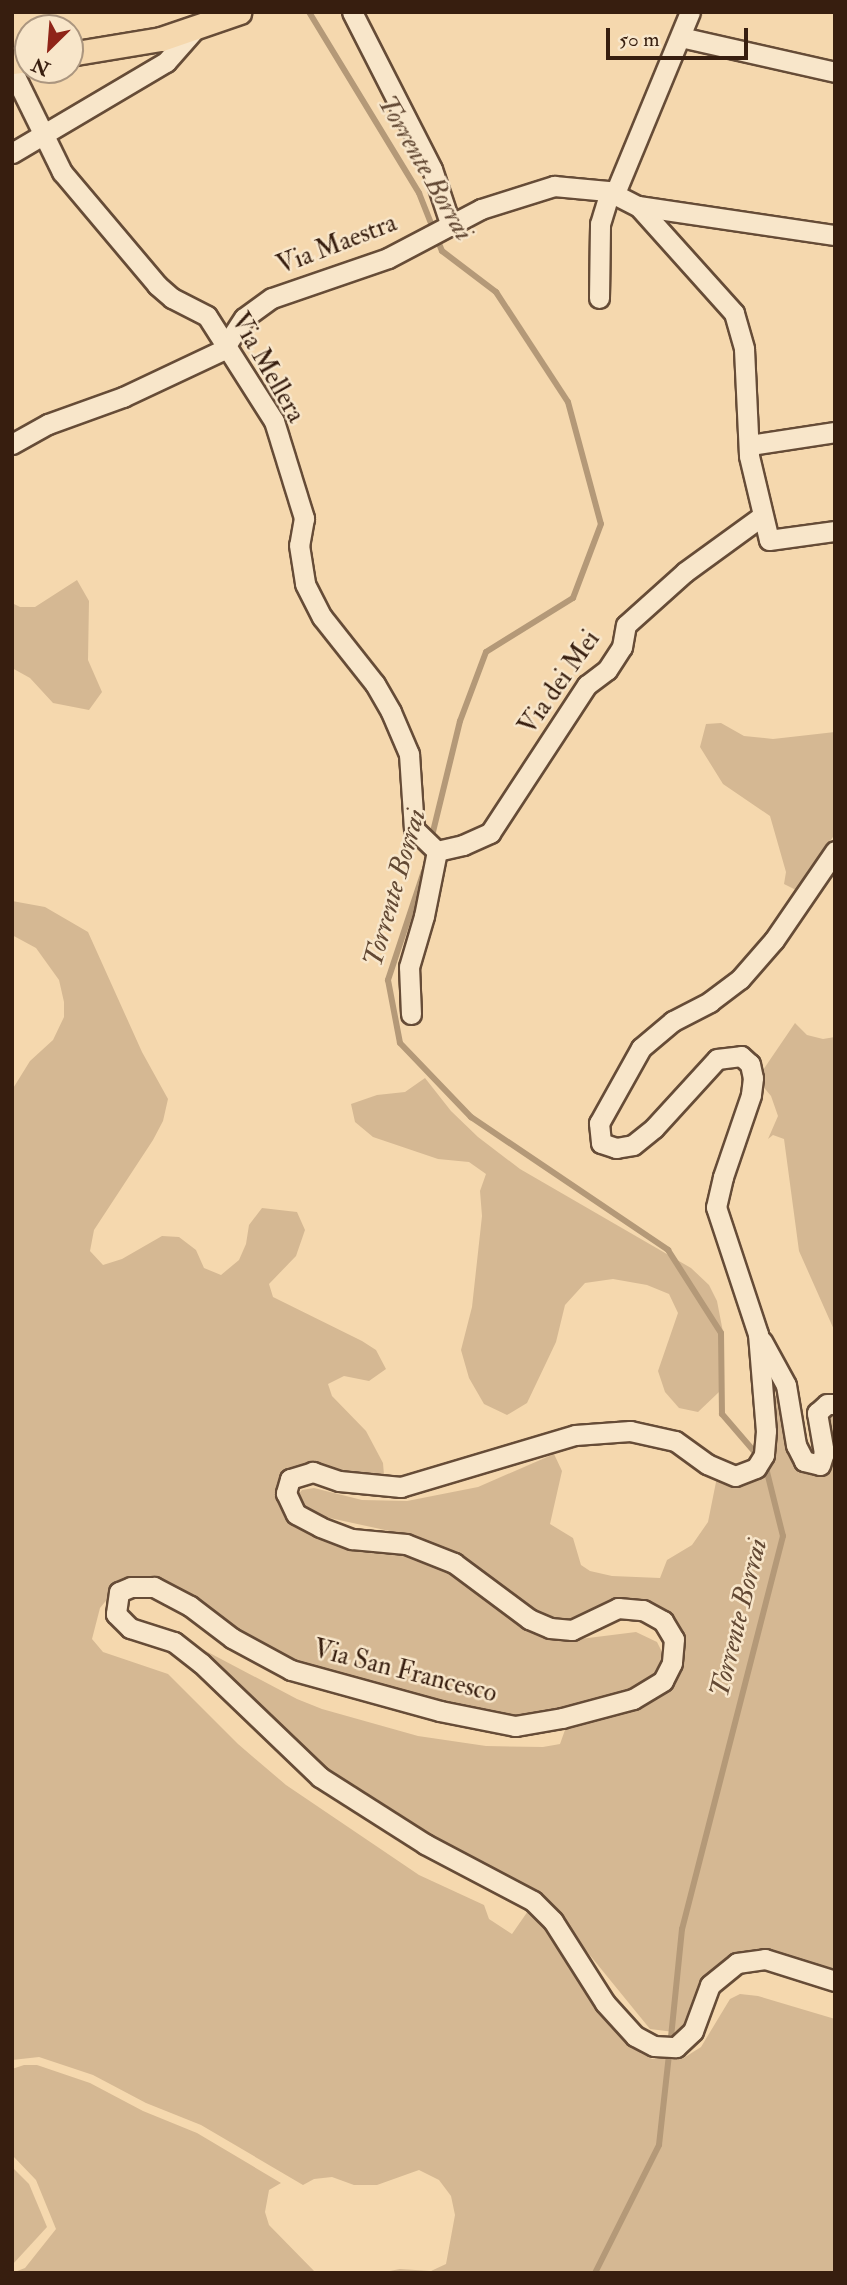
<!DOCTYPE html>
<style>
body{margin:0}
#map{position:relative;width:847px;height:2285px;overflow:hidden;background:#f5d8ae;font-family:"IM FELL Double Pica",serif}
div>[style]{position:absolute}
[style*='--x']{left:calc(var(--x)*1px);top:calc(var(--y)*1px);width:calc(var(--w)*1px);rotate:calc(var(--a)*1deg)}
.green>*{inset:0;background:#d5b893}
.stream>*{height:6px;margin:-3px;padding:0 3px;transform-origin:3px;border-radius:3px;background:#b49978}
.roads{filter:drop-shadow(2px 0 #664c37) drop-shadow(-2px 0 #664c37) drop-shadow(0 2px #664c37) drop-shadow(0 -2px #664c37)}
.minor>*{height:19px;margin:-9.5px;padding:0 9.5px;transform-origin:9.5px;border-radius:9.5px;background:#f8e6ca}
.major>*{height:23px;margin:-11.5px;padding:0 11.5px;transform-origin:11.5px;border-radius:11.5px;background:#f5d8ae}
span{translate:-50% -50%;white-space:nowrap;text-align:center;line-height:1.15;-webkit-text-stroke:5px #f8e6ca;paint-order:stroke}
.street-label{font-size:26px;color:#371e0f}
.water-label{font-size:28px;color:#634934;font-style:italic}
.frame{position:absolute;inset:0;border:14px solid #371e0f;pointer-events:none}
.north{position:absolute;left:14px;top:14px;width:70px;height:70px;box-sizing:border-box;background:#f8e6ca;border:2px solid #ab967f;border-radius:50%;rotate:205deg;font-size:19px;font-weight:700;line-height:28px;text-align:center;color:#371e0f}
.north::after{content:'';display:block;margin:auto;width:24px;height:32px;background:#8f2418;clip-path:polygon(50% 0,100% 100%,50% 72%,0 100%)}
.scale{position:absolute;left:606px;top:28px;width:142px;height:32px;box-sizing:border-box;border:4px solid #371e0f;border-top:0;padding-left:9px;font-size:21px;line-height:24px;white-space:nowrap;color:#371e0f;-webkit-text-stroke:5px #f8e6ca;paint-order:stroke}
</style>
<div id="map">
<div class="green">
<i style="clip-path:polygon(77px 580px,89px 601px,88px 660px,102px 692px,89px 710px,53px 703px,30px 678px,12px 668px,12px 603px,20px 607px,35px 607px)"></i>
<i style="clip-path:polygon(721px 723px,744px 736px,773px 739px,835px 732px,835px 834px,796px 890px,784px 884px,786px 872px,770px 816px,723px 784px,700px 747px,706px 724px)"></i>
<i style="clip-path:polygon(12px 901px,45px 907px,88px 932px,142px 1052px,168px 1099px,163px 1121px,153px 1140px,94px 1230px,90px 1251px,103px 1265px,122px 1259px,162px 1236px,179px 1237px,196px 1250px,204px 1268px,221px 1275px,239px 1260px,246px 1244px,249px 1225px,262px 1208px,297px 1212px,305px 1230px,296px 1256px,269px 1284px,273px 1297px,362px 1341px,376px 1350px,386px 1369px,369px 1381px,344px 1376px,328px 1384px,332px 1396px,366px 1431px,383px 1463px,385px 1487px,294px 1477px,283px 1503px,425px 1558px,469px 1586px,532px 1633px,549px 1639px,572px 1640px,636px 1632px,657px 1642px,667px 1662px,646px 1685px,540px 1720px,357px 1691px,167px 1602px,144px 1595px,109px 1597px,100px 1608px,92px 1639px,103px 1652px,168px 1674px,238px 1744px,286px 1785px,419px 1875px,484px 1905px,489px 1919px,512px 1934px,528px 1911px,539px 1919px,643px 2041px,640px 2053px,652px 2059px,682px 2059px,701px 2047px,730px 1999px,740px 1994px,758px 1996px,835px 2019px,835px 2273px,379px 2273px,400px 2269px,431px 2271px,446px 2264px,455px 2215px,451px 2196px,439px 2180px,419px 2170px,377px 2185px,354px 2185px,332px 2177px,314px 2179px,303px 2185px,201px 2125px,146px 2103px,93px 2075px,39px 2057px,12px 2060px,12px 1090px,30px 1061px,53px 1040px,64px 1017px,64px 1002px,59px 980px,36px 948px,12px 935px)"></i>
<i style="clip-path:polygon(795px 1023px,807px 1035px,823px 1039px,835px 1037px,835px 1332px,799px 1251px,784px 1139px,773px 1135px,768px 1139px,778px 1116px,771px 1096px,761px 1084px,759px 1076px)"></i>
<i style="clip-path:polygon(425px 1078px,451px 1111px,478px 1137px,520px 1169px,691px 1268px,709px 1285px,717px 1301px,723px 1332px,719px 1392px,698px 1412px,679px 1408px,665px 1392px,658px 1371px,678px 1313px,669px 1294px,647px 1285px,613px 1279px,585px 1283px,565px 1305px,556px 1342px,527px 1403px,507px 1415px,484px 1404px,469px 1378px,461px 1350px,472px 1307px,482px 1216px,480px 1191px,486px 1174px,469px 1162px,438px 1159px,373px 1137px,355px 1122px,351px 1104px,377px 1095px,405px 1092px)"></i>
<i style="clip-path:polygon(773px 1395px,783px 1399px,817px 1471px,825px 1418px,835px 1410px,835px 1991px,764px 1969px,735px 1967px,683px 2027px,674px 2032px,650px 2029px,562px 1921px,386px 1823px,196px 1663px,129px 1619px,185px 1640px,297px 1699px,322px 1709px,418px 1736px,486px 1746px,543px 1747px,560px 1744px,565px 1730px,622px 1710px,670px 1688px,681px 1671px,681px 1661px,666px 1632px,638px 1618px,551px 1625px,408px 1535px,316px 1515px,299px 1506px,298px 1495px,302px 1490px,314px 1488px,362px 1500px,407px 1501px,478px 1487px,554px 1454px,562px 1471px,550px 1524px,573px 1538px,581px 1565px,590px 1571px,612px 1576px,660px 1578px,667px 1560px,692px 1545px,708px 1522px,719px 1467px,734px 1474px,771px 1460px,776px 1449px,778px 1426px)"></i>
<i style="clip-path:polygon(24px 2065px,37px 2065px,90px 2083px,143px 2111px,197px 2133px,281px 2183px,269px 2190px,265px 2212px,269px 2225px,316px 2273px,12px 2273px,25px 2268px,56px 2229px,36px 2180px,12px 2155px,12px 2069px)"></i>
<i style="clip-path:polygon(12px 2167px,29px 2184px,47px 2227px,13px 2264px)"></i>
</div>
<div class="stream">
<i style="--x:309;--y:12;--w:212;--a:58.7"></i>
<i style="--x:419;--y:193;--w:62;--a:68.4"></i>
<i style="--x:442;--y:251;--w:68;--a:37.2"></i>
<i style="--x:496;--y:292;--w:131;--a:56.8"></i>
<i style="--x:568;--y:402;--w:126;--a:74.9"></i>
<i style="--x:601;--y:524;--w:79;--a:110.7"></i>
<i style="--x:573;--y:598;--w:102;--a:148.2"></i>
<i style="--x:486;--y:652;--w:74;--a:110.6"></i>
<i style="--x:460;--y:721;--w:122;--a:103.7"></i>
<i style="--x:424;--y:871;--w:115;--a:108.3"></i>
<i style="--x:388;--y:980;--w:64;--a:79.2"></i>
<i style="--x:400;--y:1043;--w:103;--a:46.2"></i>
<i style="--x:471;--y:1117;--w:238;--a:34"></i>
<i style="--x:668;--y:1250;--w:98;--a:57.4"></i>
<i style="--x:721;--y:1333;--w:81;--a:89.3"></i>
<i style="--x:722;--y:1414;--w:66;--a:49.3"></i>
<i style="--x:765;--y:1464;--w:74;--a:76"></i>
<i style="--x:783;--y:1536;--w:406;--a:104.4"></i>
<i style="--x:682;--y:1929;--w:109;--a:95.8"></i>
<i style="--x:595;--y:2273;--w:143;--a:-63.4"></i>
<i style="--x:659;--y:2145;--w:91;--a:-83.7"></i>
</div>
<div class="roads">
<div class="minor">
<i style="--x:352;--y:12;--w:176;--a:63"></i>
<i style="--x:432;--y:169;--w:60;--a:71.6"></i>
<i style="--x:681;--y:37;--w:158;--a:12.8"></i>
<i style="--x:12;--y:70;--w:114;--a:63.9"></i>
<i style="--x:62;--y:172;--w:148;--a:49.9"></i>
<i style="--x:157;--y:285;--w:20;--a:41"></i>
<i style="--x:172;--y:298;--w:39;--a:27"></i>
<i style="--x:207;--y:316;--w:125;--a:57.5"></i>
<i style="--x:274;--y:421;--w:102;--a:72.8"></i>
<i style="--x:304;--y:518;--w:27;--a:100"></i>
<i style="--x:299;--y:545;--w:39;--a:81"></i>
<i style="--x:305;--y:584;--w:37;--a:63"></i>
<i style="--x:322;--y:617;--w:85;--a:51.7"></i>
<i style="--x:375;--y:684;--w:32;--a:60"></i>
<i style="--x:391;--y:712;--w:46;--a:66.8"></i>
<i style="--x:409;--y:754;--w:75;--a:86.2"></i>
<i style="--x:414;--y:829;--w:32;--a:44"></i>
<i style="--x:437;--y:851;--w:27;--a:-13"></i>
<i style="--x:463;--y:845;--w:30;--a:-24"></i>
<i style="--x:490;--y:833;--w:177;--a:-56.8"></i>
<i style="--x:587;--y:685;--w:25;--a:-37"></i>
<i style="--x:607;--y:670;--w:27;--a:-57"></i>
<i style="--x:622;--y:647;--w:22;--a:-80"></i>
<i style="--x:626;--y:625;--w:79;--a:-41.9"></i>
<i style="--x:685;--y:572;--w:95;--a:-36"></i>
<i style="--x:12;--y:153;--w:179;--a:-30.6"></i>
<i style="--x:166;--y:62;--w:44;--a:-48.7"></i>
<i style="--x:615;--y:193;--w:196;--a:-67.5"></i>
<i style="--x:638;--y:206;--w:144;--a:48.1"></i>
<i style="--x:734;--y:313;--w:37;--a:74"></i>
<i style="--x:744;--y:349;--w:107;--a:87.3"></i>
<i style="--x:749;--y:456;--w:86;--a:76.6"></i>
<i style="--x:769;--y:540;--w:67;--a:-7.8"></i>
<i style="--x:599;--y:298;--w:74;--a:-89.2"></i>
<i style="--x:600;--y:224;--w:34;--a:-73"></i>
<i style="--x:12;--y:444;--w:41;--a:-29.1"></i>
<i style="--x:48;--y:424;--w:80;--a:-19.8"></i>
<i style="--x:123;--y:397;--w:110;--a:-25.2"></i>
<i style="--x:223;--y:350;--w:38;--a:-57"></i>
<i style="--x:244;--y:318;--w:34;--a:-36"></i>
<i style="--x:272;--y:298;--w:123;--a:-19"></i>
<i style="--x:388;--y:258;--w:105;--a:-27.8"></i>
<i style="--x:481;--y:209;--w:77;--a:-17.5"></i>
<i style="--x:554;--y:186;--w:54;--a:5.3"></i>
<i style="--x:608;--y:191;--w:34;--a:27"></i>
<i style="--x:638;--y:206;--w:199;--a:8.4"></i>
<i style="--x:750;--y:445;--w:86;--a:-8.7"></i>
<i style="--x:835;--y:851;--w:108;--a:124.4"></i>
<i style="--x:774;--y:940;--w:52;--a:131.1"></i>
<i style="--x:740;--y:979;--w:38;--a:143"></i>
<i style="--x:710;--y:1002;--w:42;--a:152.8"></i>
<i style="--x:673;--y:1021;--w:42;--a:139.8"></i>
<i style="--x:641;--y:1048;--w:86;--a:119.2"></i>
<i style="--x:599;--y:1123;--w:20;--a:84"></i>
<i style="--x:601;--y:1143;--w:16;--a:18"></i>
<i style="--x:616;--y:1148;--w:17;--a:-10"></i>
<i style="--x:633;--y:1145;--w:27;--a:-39"></i>
<i style="--x:654;--y:1128;--w:93;--a:-47.6"></i>
<i style="--x:717;--y:1059;--w:24;--a:-7"></i>
<i style="--x:741;--y:1056;--w:12;--a:42"></i>
<i style="--x:750;--y:1064;--w:14;--a:78"></i>
<i style="--x:753;--y:1078;--w:17;--a:97"></i>
<i style="--x:751;--y:1095;--w:87;--a:108.9"></i>
<i style="--x:723;--y:1177;--w:31;--a:103"></i>
<i style="--x:716;--y:1207;--w:134;--a:71.7"></i>
<i style="--x:758;--y:1334;--w:97;--a:85.3"></i>
<i style="--x:766;--y:1431;--w:24;--a:95"></i>
<i style="--x:764;--y:1455;--w:15;--a:122"></i>
<i style="--x:756;--y:1468;--w:22;--a:159"></i>
<i style="--x:735;--y:1476;--w:30;--a:-157"></i>
<i style="--x:707;--y:1464;--w:39;--a:-144"></i>
<i style="--x:675;--y:1441;--w:46;--a:-167.5"></i>
<i style="--x:630;--y:1431;--w:55;--a:175.8"></i>
<i style="--x:575;--y:1435;--w:182;--a:163.4"></i>
<i style="--x:401;--y:1487;--w:62;--a:-174.5"></i>
<i style="--x:339;--y:1481;--w:28;--a:-161"></i>
<i style="--x:313;--y:1472;--w:24;--a:163"></i>
<i style="--x:290;--y:1479;--w:15;--a:106"></i>
<i style="--x:286;--y:1493;--w:23;--a:65"></i>
<i style="--x:296;--y:1514;--w:27;--a:28"></i>
<i style="--x:320;--y:1527;--w:34;--a:21"></i>
<i style="--x:352;--y:1539;--w:54;--a:5.3"></i>
<i style="--x:406;--y:1544;--w:52;--a:21.6"></i>
<i style="--x:454;--y:1563;--w:94;--a:36.7"></i>
<i style="--x:529;--y:1619;--w:23;--a:23"></i>
<i style="--x:550;--y:1628;--w:22;--a:5"></i>
<i style="--x:572;--y:1630;--w:51;--a:-25.6"></i>
<i style="--x:618;--y:1608;--w:25;--a:5"></i>
<i style="--x:643;--y:1610;--w:23;--a:29"></i>
<i style="--x:663;--y:1621;--w:21;--a:59"></i>
<i style="--x:674;--y:1639;--w:24;--a:95"></i>
<i style="--x:672;--y:1663;--w:20;--a:117"></i>
<i style="--x:663;--y:1681;--w:35;--a:149"></i>
<i style="--x:633;--y:1699;--w:73;--a:165"></i>
<i style="--x:562;--y:1718;--w:48;--a:170.3"></i>
<i style="--x:515;--y:1726;--w:76;--a:-168.7"></i>
<i style="--x:440;--y:1711;--w:155;--a:-164.6"></i>
<i style="--x:291;--y:1670;--w:67;--a:-151.5"></i>
<i style="--x:232;--y:1638;--w:53;--a:-142.7"></i>
<i style="--x:190;--y:1606;--w:41;--a:-152.2"></i>
<i style="--x:154;--y:1587;--w:23;--a:180"></i>
<i style="--x:131;--y:1587;--w:13;--a:157"></i>
<i style="--x:119;--y:1592;--w:22;--a:98"></i>
<i style="--x:116;--y:1614;--w:20;--a:45"></i>
<i style="--x:130;--y:1628;--w:46;--a:17.7"></i>
<i style="--x:174;--y:1642;--w:34;--a:38"></i>
<i style="--x:201;--y:1663;--w:165;--a:43.8"></i>
<i style="--x:320;--y:1777;--w:125;--a:32.5"></i>
<i style="--x:425;--y:1844;--w:122;--a:27.8"></i>
<i style="--x:533;--y:1901;--w:28;--a:45"></i>
<i style="--x:553;--y:1921;--w:97;--a:57.6"></i>
<i style="--x:605;--y:2003;--w:45;--a:47.7"></i>
<i style="--x:635;--y:2036;--w:21;--a:28"></i>
<i style="--x:654;--y:2046;--w:22;--a:3"></i>
<i style="--x:676;--y:2047;--w:23;--a:-43"></i>
<i style="--x:693;--y:2031;--w:49;--a:-69.7"></i>
<i style="--x:710;--y:1985;--w:35;--a:-39"></i>
<i style="--x:737;--y:1963;--w:28;--a:-8"></i>
<i style="--x:765;--y:1959;--w:73;--a:17.4"></i>
<i style="--x:411;--y:1014;--w:47;--a:-92.4"></i>
<i style="--x:409;--y:967;--w:53;--a:-73.6"></i>
<i style="--x:424;--y:916;--w:66;--a:-78.7"></i>
<i style="--x:762;--y:1341;--w:50;--a:61.4"></i>
<i style="--x:786;--y:1385;--w:61;--a:80.5"></i>
<i style="--x:796;--y:1445;--w:18;--a:63"></i>
<i style="--x:804;--y:1461;--w:16;--a:14"></i>
<i style="--x:820;--y:1465;--w:13;--a:-72"></i>
<i style="--x:824;--y:1453;--w:41;--a:-99.9"></i>
<i style="--x:817;--y:1413;--w:13;--a:-42"></i>
<i style="--x:827;--y:1404;--w:8;--a:0"></i>
</div>
<div class="major">
<i style="--x:70;--y:54;--w:92;--a:-9.4"></i>
<i style="--x:161;--y:39;--w:83;--a:-18.9"></i>
<i style="--x:12;--y:62;--w:16;--a:-7"></i>
</div>
</div>
<div class="street-label">
<span style="left:337px;top:245px;rotate:-21deg">Via Maestra</span>
<span style="left:267px;top:368px;rotate:60deg">Via Mellera</span>
<span style="left:560px;top:683px;rotate:-55deg">Via dei Mei</span>
<span style="left:405px;top:1672px;rotate:14deg">Via San Francesco</span>
</div>
<div class="water-label">
<span style="left:425px;top:168px;rotate:60deg">Torrente Borrai</span>
<span style="left:395px;top:888px;rotate:-74deg">Torrente Borrai</span>
<span style="left:739px;top:1618px;rotate:-76deg">Torrente Borrai</span>
</div>
<div class="frame"></div>
<div class="north">N</div>
<div class="scale">50 m</div>
</div>
